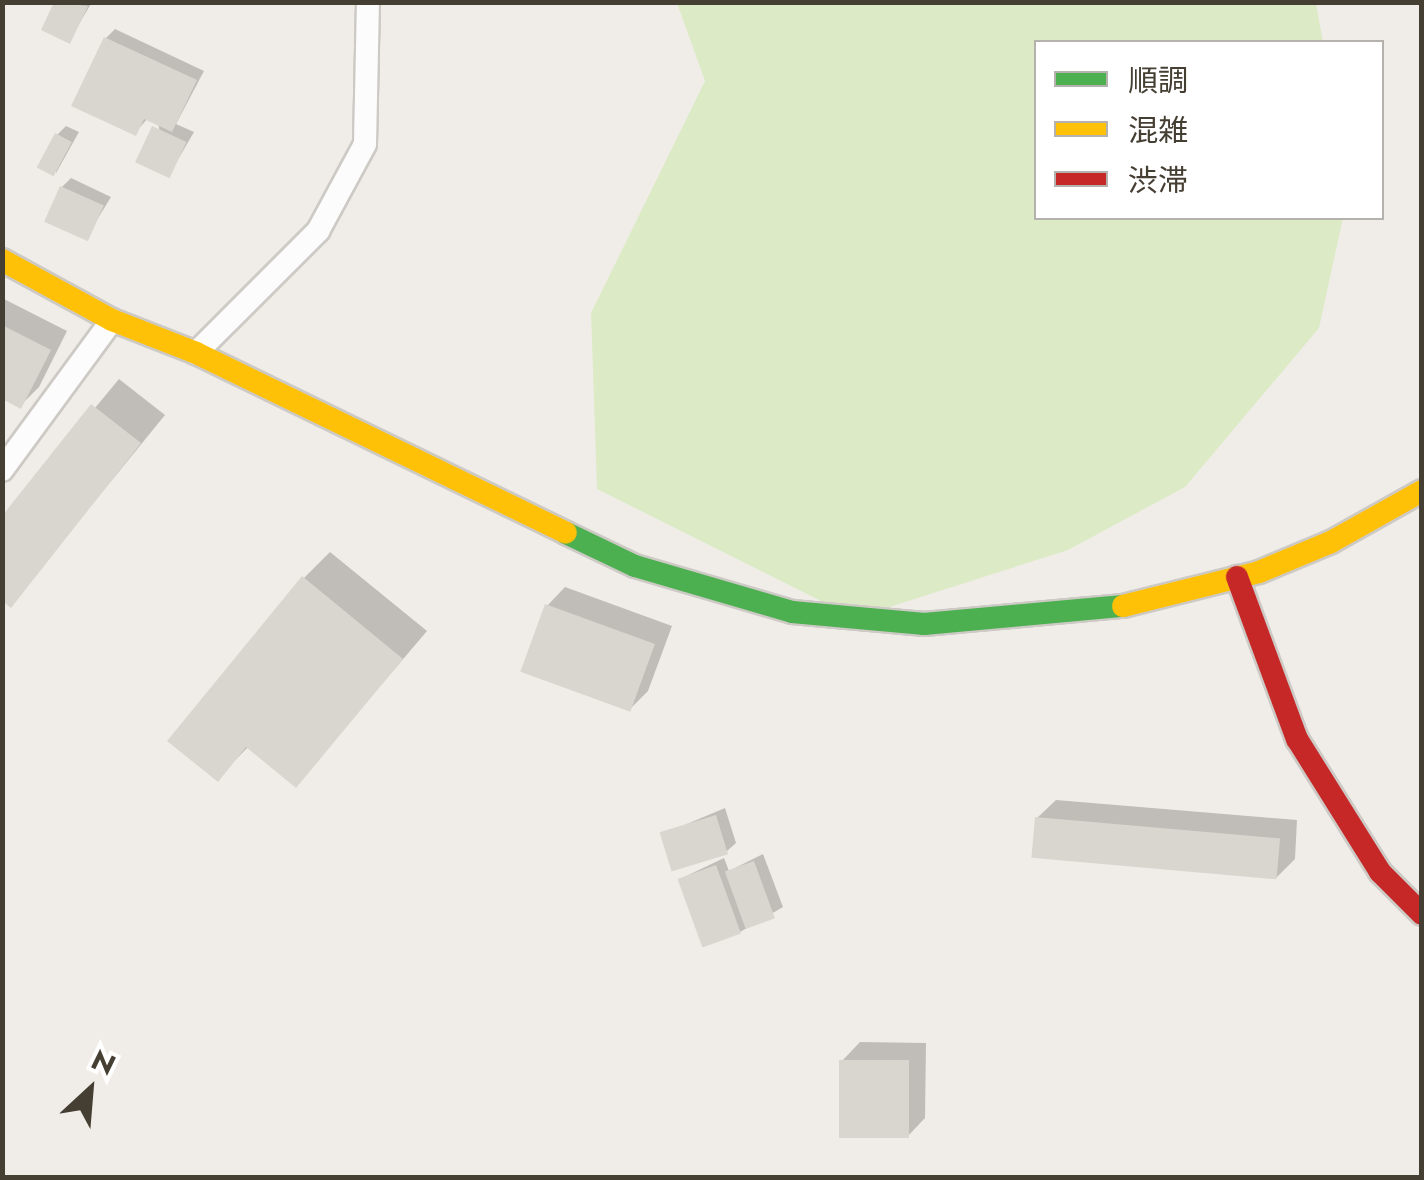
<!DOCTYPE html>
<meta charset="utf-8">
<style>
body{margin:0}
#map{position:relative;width:1424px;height:1180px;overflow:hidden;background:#f0ede8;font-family:Jost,"Noto Sans JP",sans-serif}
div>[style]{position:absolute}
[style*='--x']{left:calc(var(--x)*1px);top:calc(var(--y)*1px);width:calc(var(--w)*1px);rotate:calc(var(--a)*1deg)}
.green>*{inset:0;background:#dcebc6}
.shadow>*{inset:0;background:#0003}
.building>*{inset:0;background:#d9d6d0;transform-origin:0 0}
.roads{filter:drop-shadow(2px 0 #cdcac5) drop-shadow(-2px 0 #cdcac5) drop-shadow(0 2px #cdcac5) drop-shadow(0 -2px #cdcac5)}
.lane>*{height:22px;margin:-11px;padding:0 11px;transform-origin:11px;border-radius:11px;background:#fdfcfc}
.fast>*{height:22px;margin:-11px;padding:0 11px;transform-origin:11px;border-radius:11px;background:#4caf50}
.slow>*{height:22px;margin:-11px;padding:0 11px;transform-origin:11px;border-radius:11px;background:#ffc107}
.jam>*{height:22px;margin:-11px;padding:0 11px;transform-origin:11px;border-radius:11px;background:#c62828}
span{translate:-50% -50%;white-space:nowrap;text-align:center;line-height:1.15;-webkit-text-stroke:10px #fff;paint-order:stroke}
.frame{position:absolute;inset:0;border:5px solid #453e33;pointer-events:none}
.legend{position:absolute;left:1034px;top:40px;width:350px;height:180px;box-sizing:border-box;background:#fff;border:2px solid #b5b2ad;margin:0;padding:12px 18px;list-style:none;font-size:30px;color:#453e33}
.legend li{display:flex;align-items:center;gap:20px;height:50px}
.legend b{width:50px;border:2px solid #b5b2ad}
.north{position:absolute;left:40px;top:1040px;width:100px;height:100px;-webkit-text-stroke:8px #fff;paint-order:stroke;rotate:26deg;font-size:28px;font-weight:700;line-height:40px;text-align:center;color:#453e33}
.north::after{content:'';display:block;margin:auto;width:35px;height:45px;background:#453e33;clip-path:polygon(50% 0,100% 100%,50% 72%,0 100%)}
</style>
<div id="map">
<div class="green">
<i style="clip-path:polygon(677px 3px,1316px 3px,1323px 42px,1036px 42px,1036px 218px,1343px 218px,1319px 328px,1185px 487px,1068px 550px,855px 618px,597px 489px,591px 313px,705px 81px)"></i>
</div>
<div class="shadow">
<i style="clip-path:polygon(57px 2px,92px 2px,69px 41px)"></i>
<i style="clip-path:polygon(115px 29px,204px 71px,176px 124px,194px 132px,169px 175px,158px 123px,148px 118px,135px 133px,106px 38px)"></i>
<i style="clip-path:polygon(66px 126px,79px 132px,56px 173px,57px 135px)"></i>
<i style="clip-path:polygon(71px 178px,111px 197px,86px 238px,62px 187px)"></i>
<i style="clip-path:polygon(2px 298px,67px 331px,39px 387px,20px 406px,2px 397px)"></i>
<i style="clip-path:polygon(119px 379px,165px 415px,11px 604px,2px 520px)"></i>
<i style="clip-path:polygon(330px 552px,427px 631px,296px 785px,249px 746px,217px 779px,304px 578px)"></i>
<i style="clip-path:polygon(565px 587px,672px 626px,648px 691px,630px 709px,547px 606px)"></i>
<i style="clip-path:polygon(1056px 800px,1297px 820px,1295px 859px,1277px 877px,1037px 818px)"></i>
<i style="clip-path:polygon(725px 808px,736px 843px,727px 851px,663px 834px)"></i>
<i style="clip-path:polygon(763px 854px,783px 907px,740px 932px,680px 879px,724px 858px,729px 871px)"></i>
<i style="clip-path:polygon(860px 1042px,926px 1043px,925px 1118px,907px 1137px,842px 1061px)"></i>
</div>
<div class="building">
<i style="clip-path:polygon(54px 2px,88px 6px,70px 44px,41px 30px)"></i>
<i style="clip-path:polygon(104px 37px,197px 80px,172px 132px,144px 119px,136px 136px,71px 106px)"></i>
<i style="left:152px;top:126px;width:38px;height:40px;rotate:25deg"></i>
<i style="left:55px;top:133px;width:19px;height:39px;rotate:28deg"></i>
<i style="left:60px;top:186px;width:48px;height:39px;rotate:24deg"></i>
<i style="clip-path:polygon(2px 325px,51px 350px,21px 409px,2px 399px)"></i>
<i style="clip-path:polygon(91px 404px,141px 443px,11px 608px,2px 601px,2px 516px)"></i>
<i style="clip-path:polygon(302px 576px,403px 659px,296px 788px,246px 747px,218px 782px,167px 741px)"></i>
<i style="left:545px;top:604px;width:117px;height:72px;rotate:20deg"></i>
<i style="left:716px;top:815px;width:41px;height:59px;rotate:73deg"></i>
<i style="left:1035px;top:817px;width:246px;height:41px;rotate:5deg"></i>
<i style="left:754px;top:861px;width:61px;height:31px;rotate:70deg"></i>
<i style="left:716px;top:865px;width:73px;height:41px;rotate:70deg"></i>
<i style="left:839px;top:1060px;width:70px;height:78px"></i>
</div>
<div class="roads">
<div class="lane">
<i style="--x:196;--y:353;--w:173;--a:-45"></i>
<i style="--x:318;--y:231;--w:99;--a:-61.6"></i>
<i style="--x:365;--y:144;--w:142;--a:-88.8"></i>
<i style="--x:2;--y:470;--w:186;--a:-53.7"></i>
</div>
<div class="fast">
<i style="--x:566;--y:533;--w:76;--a:25.6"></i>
<i style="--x:635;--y:566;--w:164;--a:16.3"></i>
<i style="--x:792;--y:612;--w:133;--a:5.2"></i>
<i style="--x:924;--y:624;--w:200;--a:-5.2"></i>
</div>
<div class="slow">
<i style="--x:2;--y:260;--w:125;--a:28.6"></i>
<i style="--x:112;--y:320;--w:90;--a:21.4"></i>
<i style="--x:196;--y:353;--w:411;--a:25.9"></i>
<i style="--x:1123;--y:606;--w:140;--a:-14"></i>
<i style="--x:1259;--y:572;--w:78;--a:-22.6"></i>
<i style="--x:1331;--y:542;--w:104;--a:-29.3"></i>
</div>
<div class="jam">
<i style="--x:1237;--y:577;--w:173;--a:69.7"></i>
<i style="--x:1297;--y:739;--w:157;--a:58"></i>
<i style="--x:1380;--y:872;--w:59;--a:45"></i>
</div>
</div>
<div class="frame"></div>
<ul class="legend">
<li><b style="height:12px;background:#4caf50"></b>順調</li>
<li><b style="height:12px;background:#ffc107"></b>混雑</li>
<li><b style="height:12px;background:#c62828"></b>渋滞</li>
</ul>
<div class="north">N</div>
</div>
